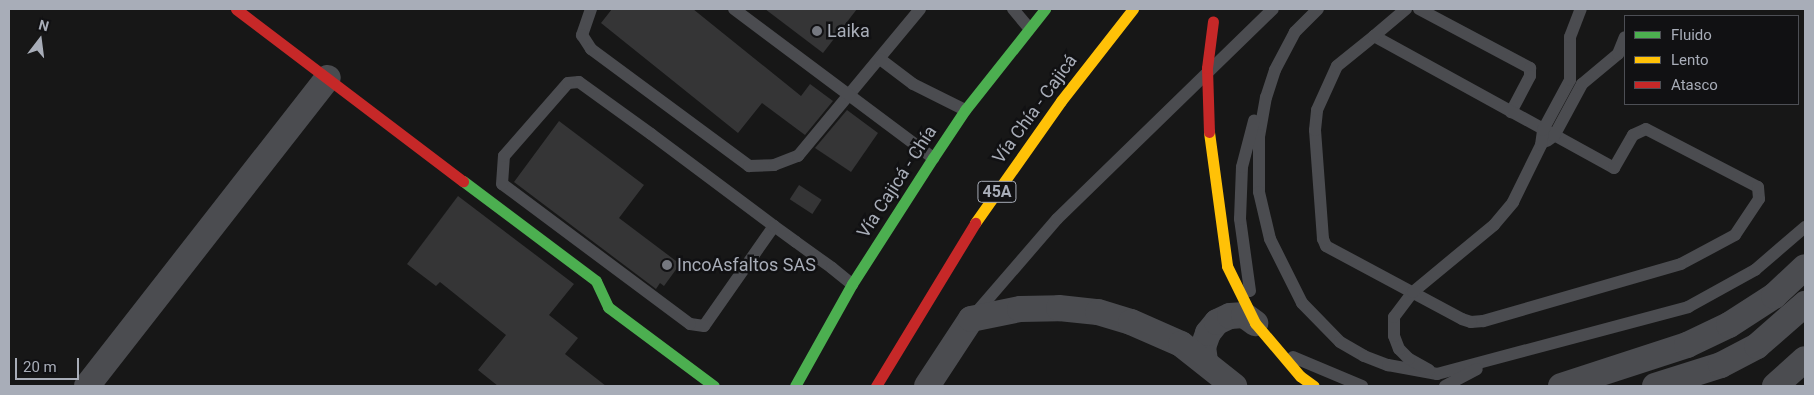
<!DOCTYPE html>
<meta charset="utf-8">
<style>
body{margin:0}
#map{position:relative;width:1814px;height:395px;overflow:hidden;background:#171717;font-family:Roboto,sans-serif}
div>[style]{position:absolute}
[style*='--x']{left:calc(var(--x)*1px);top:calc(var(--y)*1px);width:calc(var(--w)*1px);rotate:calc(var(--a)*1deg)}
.building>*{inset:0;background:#353536;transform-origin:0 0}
.lane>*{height:12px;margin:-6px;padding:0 6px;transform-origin:6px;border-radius:6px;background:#4b4c50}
.street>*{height:26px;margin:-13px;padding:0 13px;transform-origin:13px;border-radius:13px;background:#4b4c50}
.fast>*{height:11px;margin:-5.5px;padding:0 5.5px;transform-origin:5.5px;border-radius:5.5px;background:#4caf50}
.slow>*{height:11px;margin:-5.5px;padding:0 5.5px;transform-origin:5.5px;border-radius:5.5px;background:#ffc107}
.jam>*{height:11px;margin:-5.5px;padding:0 5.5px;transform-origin:5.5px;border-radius:5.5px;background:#c62828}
.jam-bridge>*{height:11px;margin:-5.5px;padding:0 5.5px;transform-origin:5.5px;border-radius:5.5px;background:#c62828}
.dots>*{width:14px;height:14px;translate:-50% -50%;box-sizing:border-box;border:2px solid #111113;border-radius:50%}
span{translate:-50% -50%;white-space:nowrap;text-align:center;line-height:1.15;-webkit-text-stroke:5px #111113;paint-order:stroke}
.shield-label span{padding:1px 4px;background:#111113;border:1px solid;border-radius:4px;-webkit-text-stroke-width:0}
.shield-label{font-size:16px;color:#a8adb8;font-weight:700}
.poi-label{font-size:18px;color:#a8adb8}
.left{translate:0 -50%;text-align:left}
.street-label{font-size:18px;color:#a8adb8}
.frame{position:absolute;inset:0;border:10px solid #a8adb8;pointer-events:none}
.legend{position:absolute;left:1624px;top:15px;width:175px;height:90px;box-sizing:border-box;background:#111113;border:1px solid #4d4f55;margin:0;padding:6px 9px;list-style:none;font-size:15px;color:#a8adb8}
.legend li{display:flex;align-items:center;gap:10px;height:25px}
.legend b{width:25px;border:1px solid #4d4f55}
.north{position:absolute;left:15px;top:15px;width:50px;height:50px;-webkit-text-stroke:4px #111113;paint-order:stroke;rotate:15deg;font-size:14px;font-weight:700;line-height:20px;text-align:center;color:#a8adb8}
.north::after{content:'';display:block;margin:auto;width:18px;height:22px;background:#a8adb8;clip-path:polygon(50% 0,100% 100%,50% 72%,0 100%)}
.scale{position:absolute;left:15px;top:358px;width:64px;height:22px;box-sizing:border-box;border:2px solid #a8adb8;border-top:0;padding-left:6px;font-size:15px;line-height:18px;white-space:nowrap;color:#a8adb8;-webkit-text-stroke:4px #111113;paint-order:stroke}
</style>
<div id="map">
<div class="building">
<i style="clip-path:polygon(612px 9px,693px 9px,801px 96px,810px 84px,833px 101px,805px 135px,762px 103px,738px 133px,601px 23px)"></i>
<i style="clip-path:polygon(765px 9px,857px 9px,823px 53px)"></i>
<i style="clip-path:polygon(847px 110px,878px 133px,851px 172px,815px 148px)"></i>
<i style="clip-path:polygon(559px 121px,644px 185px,619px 218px,680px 264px,664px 286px,660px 283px,656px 289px,514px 182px)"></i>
<i style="left:799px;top:185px;width:27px;height:17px;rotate:33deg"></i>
<i style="clip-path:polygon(458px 196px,574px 284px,549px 315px,578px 338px,565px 354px,606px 386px,498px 386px,478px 370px,506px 335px,440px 282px,436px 286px,407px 264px)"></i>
</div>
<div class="lane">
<i style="--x:591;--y:9;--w:28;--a:109"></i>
<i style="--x:582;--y:35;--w:17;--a:57"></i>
<i style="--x:591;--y:49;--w:197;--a:36.5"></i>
<i style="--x:749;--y:166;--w:25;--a:-2"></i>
<i style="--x:774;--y:165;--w:26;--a:-21"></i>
<i style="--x:798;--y:156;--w:191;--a:-50.3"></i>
<i style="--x:734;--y:9;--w:249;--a:36.8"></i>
<i style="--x:1013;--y:9;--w:25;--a:50"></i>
<i style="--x:1318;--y:9;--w:33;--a:135"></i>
<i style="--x:1295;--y:32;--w:43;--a:117.8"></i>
<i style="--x:1275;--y:70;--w:28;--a:108"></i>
<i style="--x:1266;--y:97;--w:39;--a:100"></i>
<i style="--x:1259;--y:135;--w:57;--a:90"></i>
<i style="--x:1259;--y:192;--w:48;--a:76.8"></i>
<i style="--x:1270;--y:239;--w:72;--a:63.4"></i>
<i style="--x:1302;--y:303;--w:54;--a:45.7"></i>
<i style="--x:1340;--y:342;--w:28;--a:30"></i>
<i style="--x:1364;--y:356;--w:26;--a:21"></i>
<i style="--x:1388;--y:365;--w:50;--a:10.4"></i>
<i style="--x:1437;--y:374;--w:260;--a:-14.9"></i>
<i style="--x:1688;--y:307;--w:77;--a:-28.9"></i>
<i style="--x:1755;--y:270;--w:66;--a:-40.7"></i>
<i style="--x:1419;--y:9;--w:126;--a:28"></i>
<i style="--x:1530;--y:68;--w:8;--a:90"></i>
<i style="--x:1530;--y:76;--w:41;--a:117.8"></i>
<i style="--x:1374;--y:36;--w:274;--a:28.8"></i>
<i style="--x:1614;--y:168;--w:38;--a:-60"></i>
<i style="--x:1633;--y:135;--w:14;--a:-25"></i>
<i style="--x:1646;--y:129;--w:126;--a:27.4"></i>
<i style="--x:1758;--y:187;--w:12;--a:85"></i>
<i style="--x:1759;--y:199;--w:43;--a:123.7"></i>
<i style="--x:1735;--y:235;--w:61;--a:151.8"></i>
<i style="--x:1681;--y:264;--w:206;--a:163.9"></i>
<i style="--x:1483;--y:321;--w:12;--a:175"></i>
<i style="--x:1471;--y:322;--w:9;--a:-162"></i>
<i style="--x:1462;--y:319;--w:154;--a:-151.8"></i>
<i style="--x:1326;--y:246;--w:8;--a:-113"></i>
<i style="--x:1323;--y:239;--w:109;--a:-94.2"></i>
<i style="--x:1315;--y:130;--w:20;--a:-84"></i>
<i style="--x:1317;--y:110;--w:48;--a:-65.6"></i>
<i style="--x:1337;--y:66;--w:48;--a:-39"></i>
<i style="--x:1374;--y:36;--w:42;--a:-40.2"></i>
<i style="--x:880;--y:59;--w:41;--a:37.1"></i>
<i style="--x:913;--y:84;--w:58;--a:26.6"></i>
<i style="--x:1547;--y:141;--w:9;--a:-36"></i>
<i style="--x:1554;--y:136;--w:59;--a:-61.7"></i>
<i style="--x:1582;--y:84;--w:47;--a:-39.8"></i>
<i style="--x:1618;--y:54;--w:18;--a:-68"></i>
<i style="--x:774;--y:226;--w:122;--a:125"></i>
<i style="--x:704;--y:326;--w:14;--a:-172"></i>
<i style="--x:690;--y:324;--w:234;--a:-143.3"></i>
<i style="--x:502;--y:184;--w:28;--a:-86"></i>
<i style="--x:504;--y:156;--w:97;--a:-48.8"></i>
<i style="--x:568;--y:83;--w:11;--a:-5"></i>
<i style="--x:579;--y:82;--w:89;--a:35.8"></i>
<i style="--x:651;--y:134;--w:154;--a:36.8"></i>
<i style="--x:774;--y:226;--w:27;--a:36"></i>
<i style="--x:796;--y:242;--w:44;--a:35.8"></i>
<i style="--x:832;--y:268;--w:26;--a:39"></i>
<i style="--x:1250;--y:291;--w:73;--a:-97.9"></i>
<i style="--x:1240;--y:219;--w:52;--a:-87.8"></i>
<i style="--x:1242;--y:167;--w:48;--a:-75.4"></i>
<i style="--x:975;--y:314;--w:125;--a:-49.2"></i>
<i style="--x:1057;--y:219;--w:301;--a:-44.2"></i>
<i style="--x:1293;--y:357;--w:75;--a:22.8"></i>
<i style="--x:1429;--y:370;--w:23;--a:-151"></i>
<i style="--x:1409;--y:359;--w:14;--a:-135"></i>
<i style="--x:1399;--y:349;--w:14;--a:-111"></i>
<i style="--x:1394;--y:336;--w:19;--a:-90"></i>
<i style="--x:1394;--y:317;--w:31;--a:-53"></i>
<i style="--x:1413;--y:292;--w:105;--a:-39.6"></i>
<i style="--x:1494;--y:225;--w:30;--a:-50"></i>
<i style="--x:1513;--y:202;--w:64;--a:-63.8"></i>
<i style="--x:1541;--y:145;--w:15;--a:-82"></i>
<i style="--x:1543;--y:130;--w:57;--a:-61.6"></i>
<i style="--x:1570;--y:80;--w:43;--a:-90"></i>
<i style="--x:1570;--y:37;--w:30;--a:-69"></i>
<i style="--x:1445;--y:386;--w:36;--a:-28"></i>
</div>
<div class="street">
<i style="--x:1205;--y:361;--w:14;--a:-98"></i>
<i style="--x:1203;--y:347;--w:15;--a:-70"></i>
<i style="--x:1208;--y:333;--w:14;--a:-51"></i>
<i style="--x:1217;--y:322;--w:14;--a:-25"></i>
<i style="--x:1230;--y:316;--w:14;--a:-4"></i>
<i style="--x:1244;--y:315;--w:14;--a:36"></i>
<i style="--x:87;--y:386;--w:391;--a:-52"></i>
<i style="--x:927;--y:386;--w:80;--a:-56.7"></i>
<i style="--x:971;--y:319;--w:50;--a:-11.5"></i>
<i style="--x:1020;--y:309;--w:39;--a:-1"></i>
<i style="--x:1059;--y:308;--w:39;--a:6"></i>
<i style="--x:1098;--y:312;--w:34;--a:17"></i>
<i style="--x:1131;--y:322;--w:55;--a:23.7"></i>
<i style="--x:1181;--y:344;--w:68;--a:38.4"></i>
<i style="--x:1561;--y:386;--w:133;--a:-18"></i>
<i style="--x:1687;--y:345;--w:47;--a:-25.5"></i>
<i style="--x:1729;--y:325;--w:54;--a:-32.8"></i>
<i style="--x:1774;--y:296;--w:42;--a:-43.1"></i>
<i style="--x:1655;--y:386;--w:69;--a:-17.7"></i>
<i style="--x:1721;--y:365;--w:41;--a:-27.8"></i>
<i style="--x:1757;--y:346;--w:64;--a:-41.2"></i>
<i style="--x:1775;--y:386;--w:40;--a:-42"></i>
</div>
<div class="fast">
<i style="--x:463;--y:181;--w:166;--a:36.9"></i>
<i style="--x:596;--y:281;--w:29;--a:65"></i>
<i style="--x:608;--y:307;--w:132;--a:36.7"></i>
<i style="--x:795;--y:386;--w:117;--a:-60.8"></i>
<i style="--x:852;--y:284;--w:150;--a:-57.3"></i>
<i style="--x:933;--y:158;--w:58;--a:-56.3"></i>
<i style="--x:965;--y:110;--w:129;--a:-51.6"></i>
</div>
<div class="slow">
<i style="--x:1209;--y:132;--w:135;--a:82.3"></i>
<i style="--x:1227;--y:266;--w:64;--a:63.8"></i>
<i style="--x:1255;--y:323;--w:70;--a:49.7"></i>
<i style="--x:1300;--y:376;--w:17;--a:36"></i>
<i style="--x:975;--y:223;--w:149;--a:-54.8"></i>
<i style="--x:1061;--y:101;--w:117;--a:-52"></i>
</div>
<div class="jam">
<i style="--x:236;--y:9;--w:285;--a:37.2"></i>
<i style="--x:876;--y:386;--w:191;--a:-58.7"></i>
</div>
<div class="jam-bridge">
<i style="--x:1209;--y:132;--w:64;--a:-91.8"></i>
<i style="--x:1207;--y:68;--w:47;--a:-82.7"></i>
</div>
<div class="dots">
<i style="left:817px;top:31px;background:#757880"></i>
<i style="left:667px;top:265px;background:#757880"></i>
</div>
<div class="shield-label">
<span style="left:997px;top:192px">45A</span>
</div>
<div class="poi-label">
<span class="left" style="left:827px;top:31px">Laika</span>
<span class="left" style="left:677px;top:265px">IncoAsfaltos SAS</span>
</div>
<div class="street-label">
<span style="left:1035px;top:109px;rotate:-54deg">Vía Chía - Cajicá</span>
<span style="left:897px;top:182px;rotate:-57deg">Vía Cajicá - Chía</span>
</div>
<div class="frame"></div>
<ul class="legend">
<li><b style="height:6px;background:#4caf50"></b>Fluido</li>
<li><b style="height:6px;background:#ffc107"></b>Lento</li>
<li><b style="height:6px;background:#c62828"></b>Atasco</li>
</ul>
<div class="north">N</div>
<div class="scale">20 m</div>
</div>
